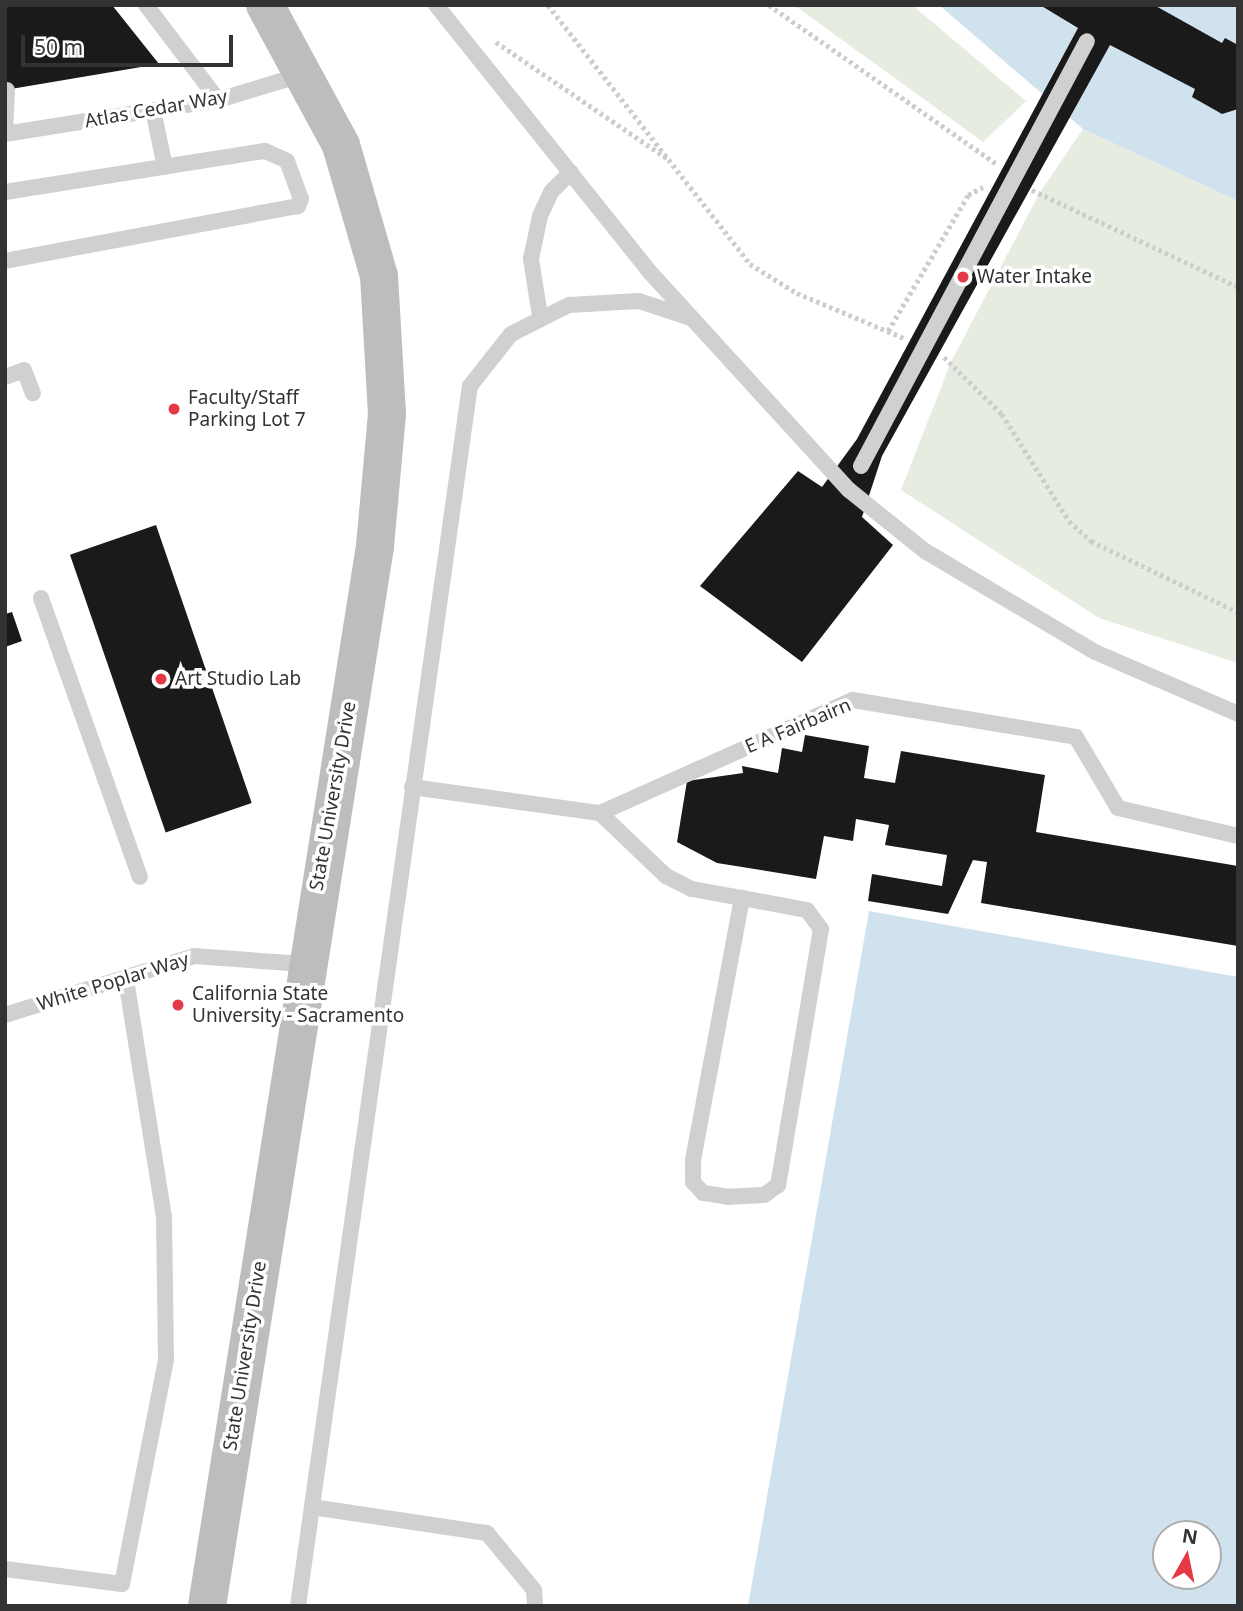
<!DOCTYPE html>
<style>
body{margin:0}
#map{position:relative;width:1243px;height:1611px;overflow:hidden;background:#fff;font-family:"Noto Sans",sans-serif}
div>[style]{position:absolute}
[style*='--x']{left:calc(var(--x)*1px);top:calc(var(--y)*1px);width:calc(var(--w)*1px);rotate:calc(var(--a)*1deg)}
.green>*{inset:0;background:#e6ecdf}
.water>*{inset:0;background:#cfe2ee}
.building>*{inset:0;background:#1a1a1a;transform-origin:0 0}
.path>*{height:4.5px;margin-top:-2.25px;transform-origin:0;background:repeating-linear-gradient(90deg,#cdcdcd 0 3.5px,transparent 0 7px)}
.lane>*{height:16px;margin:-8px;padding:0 8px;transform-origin:8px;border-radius:8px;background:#d0d0d0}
.secondary>*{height:38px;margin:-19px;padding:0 19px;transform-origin:19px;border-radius:19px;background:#bdbdbd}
.lane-bridge>*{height:16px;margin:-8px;padding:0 8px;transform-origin:8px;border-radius:8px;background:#d0d0d0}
.dots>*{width:19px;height:19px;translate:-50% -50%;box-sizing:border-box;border:4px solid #fff;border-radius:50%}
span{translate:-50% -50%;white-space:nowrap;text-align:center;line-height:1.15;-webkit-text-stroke:7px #fff;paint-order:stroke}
.street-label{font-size:19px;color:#333}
.poi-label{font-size:19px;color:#333}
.left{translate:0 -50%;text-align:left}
.frame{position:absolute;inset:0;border:7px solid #333;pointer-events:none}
.north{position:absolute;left:1152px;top:1520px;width:70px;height:70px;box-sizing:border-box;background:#fff;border:2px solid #adadad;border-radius:50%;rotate:9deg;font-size:19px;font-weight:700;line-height:28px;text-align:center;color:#333}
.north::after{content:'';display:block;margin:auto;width:24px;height:32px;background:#e63946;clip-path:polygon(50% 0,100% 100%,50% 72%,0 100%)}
.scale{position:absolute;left:21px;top:35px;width:212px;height:32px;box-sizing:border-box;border:4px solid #333;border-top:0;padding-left:9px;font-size:21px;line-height:24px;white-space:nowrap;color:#333;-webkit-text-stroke:5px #fff;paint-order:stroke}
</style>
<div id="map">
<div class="green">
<i style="clip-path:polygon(794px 5px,912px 5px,1026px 101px,983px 142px)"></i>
<i style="clip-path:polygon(1083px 129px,1238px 201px,1238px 663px,1099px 618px,901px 490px,951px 362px,1039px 194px)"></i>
</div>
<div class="water">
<i style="clip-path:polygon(939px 5px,1238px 5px,1238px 201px,1083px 129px)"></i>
<i style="clip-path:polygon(evenodd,869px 911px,1238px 977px,1238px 1606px,748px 1606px,869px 911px,1166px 1534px,1208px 1534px,1208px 1576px,1166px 1576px,1166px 1534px)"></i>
</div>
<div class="building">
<i style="clip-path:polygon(5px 5px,112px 5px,159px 64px,5px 90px)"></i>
<i style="clip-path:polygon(1040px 5px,1154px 5px,1222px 43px,1225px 38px,1238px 45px,1238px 109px,1222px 114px,1192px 97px,1195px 89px,1110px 45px,882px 456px,862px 517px,893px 545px,802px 662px,700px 586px,798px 471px,822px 487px,857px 439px,1078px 28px)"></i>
<i style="left:156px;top:525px;width:294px;height:91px;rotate:71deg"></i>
<i style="clip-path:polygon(12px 612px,22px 641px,5px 647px,5px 614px)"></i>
<i style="clip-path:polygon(805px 735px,869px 746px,864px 778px,895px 783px,901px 751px,1045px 775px,1036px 832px,1238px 866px,1238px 946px,981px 903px,987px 862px,973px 860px,948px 914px,868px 901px,872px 874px,942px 886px,947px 855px,885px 845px,889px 825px,856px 819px,853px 841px,824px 836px,816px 879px,717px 863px,677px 842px,687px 781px,743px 773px,742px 766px,778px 773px,782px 748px,802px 752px)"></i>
</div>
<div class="path">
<i style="--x:548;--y:5;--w:328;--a:52"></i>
<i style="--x:750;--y:264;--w:55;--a:31.7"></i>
<i style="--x:797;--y:293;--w:116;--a:22.8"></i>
<i style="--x:769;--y:5;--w:279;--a:34.9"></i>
<i style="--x:496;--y:42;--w:208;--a:34.2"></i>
<i style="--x:1032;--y:190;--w:228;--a:25.2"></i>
<i style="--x:888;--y:331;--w:158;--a:-59.5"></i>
<i style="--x:968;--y:195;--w:17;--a:-28"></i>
<i style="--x:944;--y:357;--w:81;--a:44.5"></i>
<i style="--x:1002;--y:414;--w:126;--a:57.9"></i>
<i style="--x:1069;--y:521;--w:30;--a:42"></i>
<i style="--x:1091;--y:541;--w:163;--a:25.8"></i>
</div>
<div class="lane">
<i style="--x:146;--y:5;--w:119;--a:52.8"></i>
<i style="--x:436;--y:5;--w:339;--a:51.3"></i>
<i style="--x:648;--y:270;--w:298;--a:47.6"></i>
<i style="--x:849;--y:490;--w:97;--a:38.8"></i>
<i style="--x:925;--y:551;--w:198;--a:30.7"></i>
<i style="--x:1095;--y:652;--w:156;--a:23.4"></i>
<i style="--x:153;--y:110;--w:58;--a:78.1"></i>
<i style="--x:5;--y:133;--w:43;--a:-87.3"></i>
<i style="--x:5;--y:134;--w:216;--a:-9.1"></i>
<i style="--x:218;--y:100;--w:90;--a:-16.8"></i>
<i style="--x:5;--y:192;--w:263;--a:-9"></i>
<i style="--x:265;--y:151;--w:24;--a:24"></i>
<i style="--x:287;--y:161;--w:40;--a:69.8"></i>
<i style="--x:301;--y:199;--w:8;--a:113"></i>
<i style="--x:298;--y:206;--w:298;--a:169.4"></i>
<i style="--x:540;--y:316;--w:58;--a:-99"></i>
<i style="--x:531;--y:259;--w:44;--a:-78.2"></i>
<i style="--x:540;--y:216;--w:26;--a:-65"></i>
<i style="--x:551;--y:192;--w:28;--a:-45"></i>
<i style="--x:5;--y:377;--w:20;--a:-20"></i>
<i style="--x:24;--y:370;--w:25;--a:69"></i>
<i style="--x:41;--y:598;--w:296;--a:70.5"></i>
<i style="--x:412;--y:787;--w:190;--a:7.9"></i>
<i style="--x:600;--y:813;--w:277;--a:-24.1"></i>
<i style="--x:853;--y:700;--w:226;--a:9.4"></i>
<i style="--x:1076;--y:737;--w:82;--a:59.4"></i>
<i style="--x:1118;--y:808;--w:123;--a:13.1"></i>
<i style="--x:600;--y:813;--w:91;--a:43.7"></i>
<i style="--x:666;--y:876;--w:29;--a:27"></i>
<i style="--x:692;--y:889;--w:51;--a:10.2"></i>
<i style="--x:742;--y:898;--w:66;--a:10.5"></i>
<i style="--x:807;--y:910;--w:24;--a:54"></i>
<i style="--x:821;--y:929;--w:260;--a:99.5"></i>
<i style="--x:778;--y:1185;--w:17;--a:144"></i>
<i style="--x:764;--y:1195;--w:35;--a:177"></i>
<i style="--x:729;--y:1197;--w:26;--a:-171"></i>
<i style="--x:703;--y:1193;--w:15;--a:-132"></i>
<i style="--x:693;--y:1182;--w:22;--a:-90"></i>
<i style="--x:693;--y:1160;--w:267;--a:-79.4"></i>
<i style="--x:5;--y:1015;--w:198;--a:-17.3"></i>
<i style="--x:194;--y:956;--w:110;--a:4.2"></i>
<i style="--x:312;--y:1507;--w:177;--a:8.5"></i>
<i style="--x:487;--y:1533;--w:74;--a:50.5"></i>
<i style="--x:534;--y:1590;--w:16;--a:86"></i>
<i style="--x:5;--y:1569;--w:118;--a:7.3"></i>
<i style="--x:122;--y:1584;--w:228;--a:-78.9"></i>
<i style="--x:166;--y:1360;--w:143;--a:-90.8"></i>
<i style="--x:164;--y:1217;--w:241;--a:-99.1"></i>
<i style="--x:298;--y:1606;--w:1232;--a:-81.98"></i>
<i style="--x:470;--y:386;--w:66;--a:-51.7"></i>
<i style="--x:511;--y:334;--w:65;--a:-26.6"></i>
<i style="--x:569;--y:305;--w:70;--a:-3.3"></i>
<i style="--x:639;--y:301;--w:55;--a:18.1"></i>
</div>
<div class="secondary">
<i style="--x:207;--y:1606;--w:1073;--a:-80.99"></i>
<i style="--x:375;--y:546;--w:133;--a:-84.8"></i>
<i style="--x:387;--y:414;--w:138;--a:-93.3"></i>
<i style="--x:379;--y:276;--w:136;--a:-106.2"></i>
<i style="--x:341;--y:145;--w:159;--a:-118.5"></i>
</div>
<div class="lane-bridge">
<i style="--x:861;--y:466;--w:481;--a:-62"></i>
</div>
<div class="dots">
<i style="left:963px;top:277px;background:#e63946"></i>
<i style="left:174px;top:409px;background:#e63946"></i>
<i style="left:161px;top:679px;background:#e63946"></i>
<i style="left:178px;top:1005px;background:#e63946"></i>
</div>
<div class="street-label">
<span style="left:156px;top:109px;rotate:-10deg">Atlas Cedar Way</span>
<span style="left:798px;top:726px;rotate:-23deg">E A Fairbairn</span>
<span style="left:333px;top:796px;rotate:-80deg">State University Drive</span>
<span style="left:113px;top:982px;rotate:-17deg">White Poplar Way</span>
<span style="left:245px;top:1356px;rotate:-81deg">State University Drive</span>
</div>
<div class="poi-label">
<span class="left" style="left:977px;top:277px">Water Intake</span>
<span class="left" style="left:188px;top:409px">Faculty/Staff<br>Parking Lot 7</span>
<span class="left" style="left:175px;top:679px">Art Studio Lab</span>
<span class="left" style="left:192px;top:1005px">California State<br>University - Sacramento</span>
</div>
<div class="frame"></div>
<div class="north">N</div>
<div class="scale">50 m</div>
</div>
